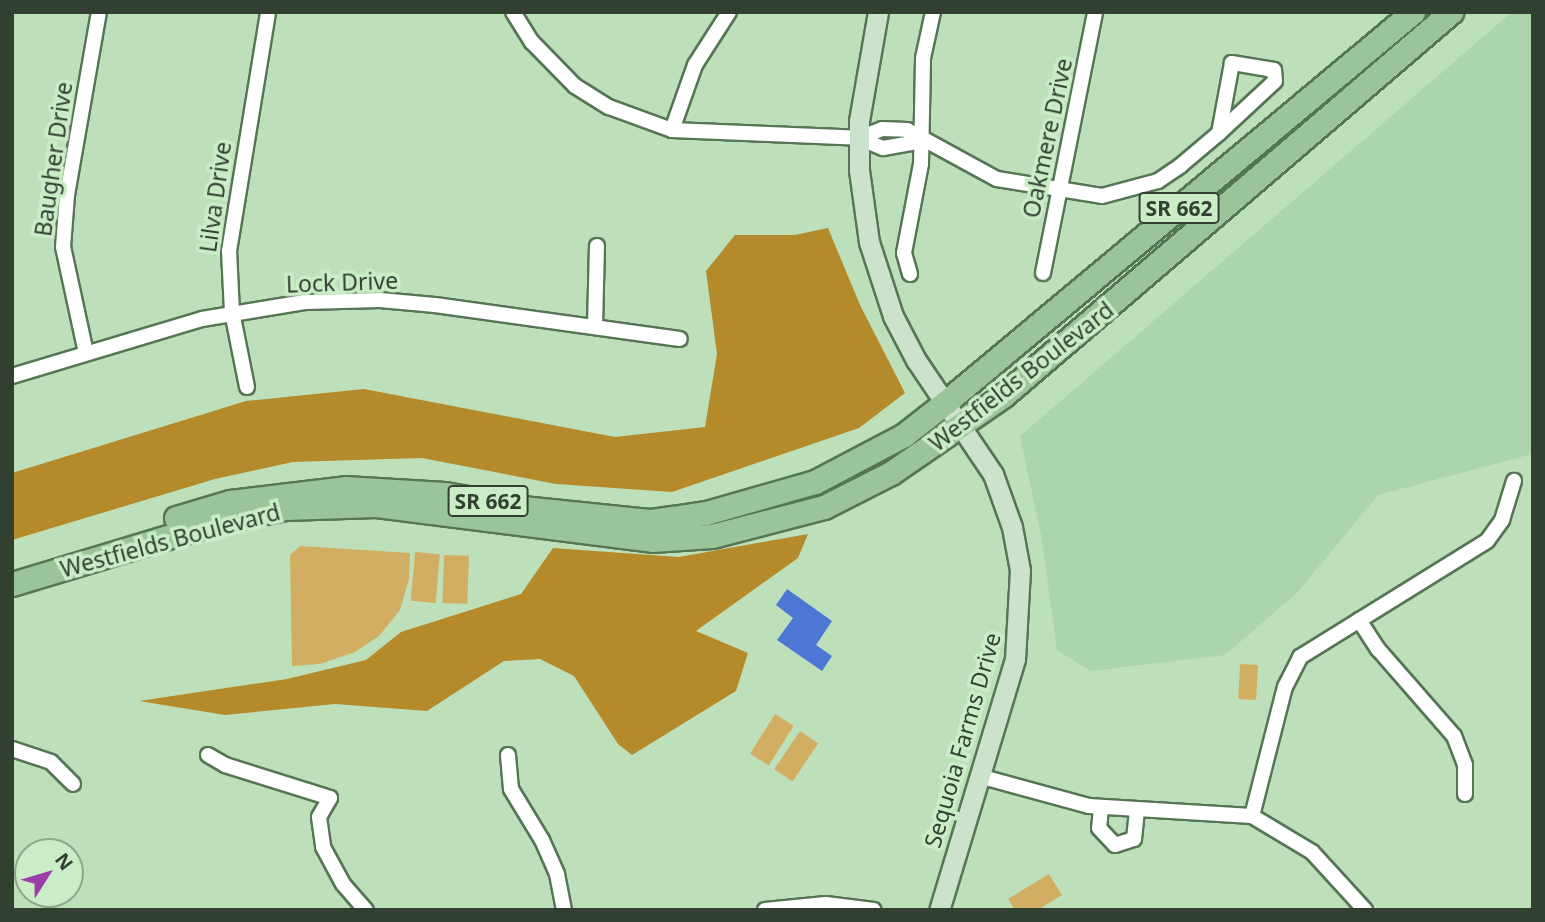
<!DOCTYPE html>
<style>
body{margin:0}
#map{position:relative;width:1545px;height:922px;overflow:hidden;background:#bde0bb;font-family:"Noto Sans",sans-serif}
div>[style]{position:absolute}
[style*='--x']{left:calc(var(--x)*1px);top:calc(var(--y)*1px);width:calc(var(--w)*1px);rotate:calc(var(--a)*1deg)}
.built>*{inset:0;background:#acd5ac}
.green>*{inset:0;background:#d2ae63;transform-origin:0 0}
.forest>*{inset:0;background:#b48a2a}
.water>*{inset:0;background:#4d77d4}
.roads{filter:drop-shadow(2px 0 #567555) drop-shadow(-2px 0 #567555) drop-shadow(0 2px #567555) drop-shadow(0 -2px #567555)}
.street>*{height:14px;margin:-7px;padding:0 7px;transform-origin:7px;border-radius:7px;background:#fff}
.secondary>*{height:19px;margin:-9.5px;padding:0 9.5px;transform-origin:9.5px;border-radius:9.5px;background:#cde2cd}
.primary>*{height:23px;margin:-11.5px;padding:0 11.5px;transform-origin:11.5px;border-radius:11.5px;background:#9bc49b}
span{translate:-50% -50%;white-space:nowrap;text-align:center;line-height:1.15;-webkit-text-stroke:7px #caedc8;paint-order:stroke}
.shield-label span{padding:2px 5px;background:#caedc8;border:2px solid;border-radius:5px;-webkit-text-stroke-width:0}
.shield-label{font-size:21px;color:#314031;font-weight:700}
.street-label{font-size:23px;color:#314031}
.frame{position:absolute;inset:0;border:14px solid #314031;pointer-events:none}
.north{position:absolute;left:14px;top:838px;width:70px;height:70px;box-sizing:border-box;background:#caedc8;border:2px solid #8da88c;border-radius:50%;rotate:53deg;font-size:19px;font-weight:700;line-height:28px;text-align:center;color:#314031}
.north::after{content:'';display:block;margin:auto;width:24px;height:32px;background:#9c3da6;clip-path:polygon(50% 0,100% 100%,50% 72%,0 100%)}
</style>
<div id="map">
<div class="built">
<i style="clip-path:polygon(1512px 12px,1533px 12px,1533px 454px,1378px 495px,1297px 593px,1225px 655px,1091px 671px,1057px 650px,1042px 540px,1020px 436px)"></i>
</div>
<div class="green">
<i style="clip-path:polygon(300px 546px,410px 553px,409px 579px,400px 610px,379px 636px,355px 652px,320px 664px,292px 666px,290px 555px)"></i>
<i style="left:415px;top:552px;width:25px;height:49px;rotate:5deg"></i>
<i style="left:444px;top:555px;width:25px;height:48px;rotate:2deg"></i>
<i style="left:1240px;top:664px;width:18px;height:35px;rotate:3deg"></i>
<i style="left:775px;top:714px;width:22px;height:47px;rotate:32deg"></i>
<i style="left:800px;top:731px;width:22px;height:46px;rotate:34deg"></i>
<i style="clip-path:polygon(1049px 874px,1062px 895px,1038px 910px,1015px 910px,1008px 899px)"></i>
</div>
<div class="forest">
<i style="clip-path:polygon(828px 228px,860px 305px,905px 393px,859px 428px,672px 492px,556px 484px,422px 458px,293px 462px,215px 479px,12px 540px,12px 473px,246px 401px,364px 389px,615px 437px,705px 427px,717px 354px,706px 271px,735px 235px,795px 235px)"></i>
<i style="clip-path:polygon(808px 534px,798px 558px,696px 631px,748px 653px,736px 691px,632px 755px,618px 744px,574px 676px,540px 659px,504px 661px,427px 711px,335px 704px,225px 715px,139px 701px,287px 679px,366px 660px,401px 632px,521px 594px,553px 548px,679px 557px)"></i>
</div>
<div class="water">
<i style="clip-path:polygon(787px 589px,832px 621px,816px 645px,832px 656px,822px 671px,777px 640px,793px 618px,776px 605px)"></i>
</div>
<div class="roads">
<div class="street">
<i style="--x:513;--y:12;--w:36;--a:58"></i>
<i style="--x:532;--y:42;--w:62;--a:45.7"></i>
<i style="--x:575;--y:86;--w:40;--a:32"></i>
<i style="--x:609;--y:107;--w:67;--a:20.1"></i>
<i style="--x:672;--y:130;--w:187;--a:2.4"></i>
<i style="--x:859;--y:138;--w:25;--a:-21"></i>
<i style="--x:882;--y:129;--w:25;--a:2"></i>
<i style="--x:907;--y:130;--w:102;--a:28.6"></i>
<i style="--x:997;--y:179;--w:106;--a:9.2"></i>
<i style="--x:1102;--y:196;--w:58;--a:-15"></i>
<i style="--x:1158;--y:181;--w:27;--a:-34"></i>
<i style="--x:1180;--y:166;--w:51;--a:-40.2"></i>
<i style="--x:1219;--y:133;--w:76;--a:-42.9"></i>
<i style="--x:1275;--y:81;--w:11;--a:-95"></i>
<i style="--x:1274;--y:70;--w:43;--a:-170.5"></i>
<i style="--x:1232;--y:63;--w:71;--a:100.5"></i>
<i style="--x:672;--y:130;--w:69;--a:-70.5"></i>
<i style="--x:695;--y:65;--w:63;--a:-57.3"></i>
<i style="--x:859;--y:138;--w:26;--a:23"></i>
<i style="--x:883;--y:148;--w:40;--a:-10"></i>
<i style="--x:1043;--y:273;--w:266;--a:-78.7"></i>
<i style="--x:910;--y:274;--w:22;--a:-106"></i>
<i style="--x:904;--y:253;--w:91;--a:-79.2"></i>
<i style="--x:921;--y:164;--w:106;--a:-88.9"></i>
<i style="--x:923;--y:58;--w:47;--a:-77.7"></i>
<i style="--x:595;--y:327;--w:81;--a:-88.6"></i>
<i style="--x:86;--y:353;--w:108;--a:-102.2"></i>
<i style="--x:63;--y:247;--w:52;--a:-85.6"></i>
<i style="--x:67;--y:195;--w:186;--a:-80.1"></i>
<i style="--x:12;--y:376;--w:198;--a:-16.7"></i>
<i style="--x:202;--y:319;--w:104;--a:-9.4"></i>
<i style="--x:305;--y:302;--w:75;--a:-1.5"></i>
<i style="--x:380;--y:300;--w:55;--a:5.2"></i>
<i style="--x:435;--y:305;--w:247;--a:7.9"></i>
<i style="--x:247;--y:387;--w:76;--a:-101.3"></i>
<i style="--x:232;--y:312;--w:61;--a:-92.8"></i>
<i style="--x:229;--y:251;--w:242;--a:-80.7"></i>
<i style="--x:1359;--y:620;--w:35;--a:57"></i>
<i style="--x:1378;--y:649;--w:116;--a:48.9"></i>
<i style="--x:1454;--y:736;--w:31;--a:69"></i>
<i style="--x:1465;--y:765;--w:29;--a:90"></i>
<i style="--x:12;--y:749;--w:41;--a:18.4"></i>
<i style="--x:51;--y:762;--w:31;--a:45"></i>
<i style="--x:208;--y:755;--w:20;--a:30"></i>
<i style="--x:225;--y:765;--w:110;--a:17.4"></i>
<i style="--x:330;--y:798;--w:22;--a:120"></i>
<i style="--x:319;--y:817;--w:30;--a:82"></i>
<i style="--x:323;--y:847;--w:42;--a:61.6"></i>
<i style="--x:343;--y:884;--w:35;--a:49"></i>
<i style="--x:508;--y:755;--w:34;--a:85"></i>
<i style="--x:511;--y:789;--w:60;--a:58.7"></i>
<i style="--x:542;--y:840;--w:37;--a:66"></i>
<i style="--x:557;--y:874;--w:37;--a:79"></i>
<i style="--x:979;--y:776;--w:114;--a:15.3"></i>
<i style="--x:1089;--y:806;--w:163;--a:3.5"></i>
<i style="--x:1252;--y:816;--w:70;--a:31"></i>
<i style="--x:1312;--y:852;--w:79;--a:47.6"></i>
<i style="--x:1101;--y:807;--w:21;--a:95"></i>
<i style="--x:1099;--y:828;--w:23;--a:47"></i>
<i style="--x:1115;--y:845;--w:20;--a:-18"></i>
<i style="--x:1134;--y:839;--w:29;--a:-84"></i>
<i style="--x:1252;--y:816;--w:133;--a:-75.7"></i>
<i style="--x:1285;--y:687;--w:34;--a:-63"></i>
<i style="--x:1300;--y:657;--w:220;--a:-31.8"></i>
<i style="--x:1487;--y:541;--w:26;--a:-54"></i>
<i style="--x:1502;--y:520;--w:41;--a:-72.9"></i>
<i style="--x:765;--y:910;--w:61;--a:-5.6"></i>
<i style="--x:826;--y:904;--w:48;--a:7.1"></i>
</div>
<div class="secondary">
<i style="--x:878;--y:12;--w:111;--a:99.9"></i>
<i style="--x:859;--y:121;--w:49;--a:90"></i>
<i style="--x:859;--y:170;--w:73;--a:82.1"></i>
<i style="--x:869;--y:242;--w:78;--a:72"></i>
<i style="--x:893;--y:316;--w:50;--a:62.4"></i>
<i style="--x:916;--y:360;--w:138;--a:56"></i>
<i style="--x:993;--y:474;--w:56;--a:70.3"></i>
<i style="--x:1012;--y:527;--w:44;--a:79.5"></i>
<i style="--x:1020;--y:570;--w:89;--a:93.2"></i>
<i style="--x:1015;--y:659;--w:262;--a:106.8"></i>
</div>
<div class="primary">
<i style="--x:176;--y:518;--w:56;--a:-16.5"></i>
<i style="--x:230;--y:502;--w:116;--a:-6.9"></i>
<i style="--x:345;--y:488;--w:100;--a:3.4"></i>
<i style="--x:445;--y:494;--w:88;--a:9.8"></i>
<i style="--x:532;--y:509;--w:120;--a:5.8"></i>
<i style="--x:651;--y:521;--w:56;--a:-8.3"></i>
<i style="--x:706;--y:513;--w:113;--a:-15.9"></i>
<i style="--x:815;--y:482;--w:101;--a:-27.8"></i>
<i style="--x:904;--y:435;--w:53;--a:-38.2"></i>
<i style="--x:946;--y:402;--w:608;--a:-39.87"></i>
<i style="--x:12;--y:584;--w:221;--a:-16.8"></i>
<i style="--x:224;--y:520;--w:63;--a:-11"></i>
<i style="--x:286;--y:508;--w:90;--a:-1.9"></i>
<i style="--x:376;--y:505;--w:278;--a:7.2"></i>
<i style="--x:652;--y:540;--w:60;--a:-3.8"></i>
<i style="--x:712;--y:536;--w:116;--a:-14.5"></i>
<i style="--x:824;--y:507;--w:75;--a:-26.9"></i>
<i style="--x:891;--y:473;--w:137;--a:-34.6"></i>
<i style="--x:1004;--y:395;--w:589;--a:-40.59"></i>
</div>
</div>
<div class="shield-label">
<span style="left:1179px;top:208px">SR 662</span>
<span style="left:488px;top:501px">SR 662</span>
</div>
<div class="street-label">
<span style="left:1047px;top:138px;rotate:-78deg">Oakmere Drive</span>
<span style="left:53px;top:159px;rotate:-82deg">Baugher Drive</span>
<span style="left:215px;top:197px;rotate:-82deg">Lilva Drive</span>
<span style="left:342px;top:282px;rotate:-2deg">Lock Drive</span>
<span style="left:1021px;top:376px;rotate:-38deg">Westfields Boulevard</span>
<span style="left:170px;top:540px;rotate:-15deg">Westfields Boulevard</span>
<span style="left:962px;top:740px;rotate:-74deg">Sequoia Farms Drive</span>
</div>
<div class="frame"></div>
<div class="north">N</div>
</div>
